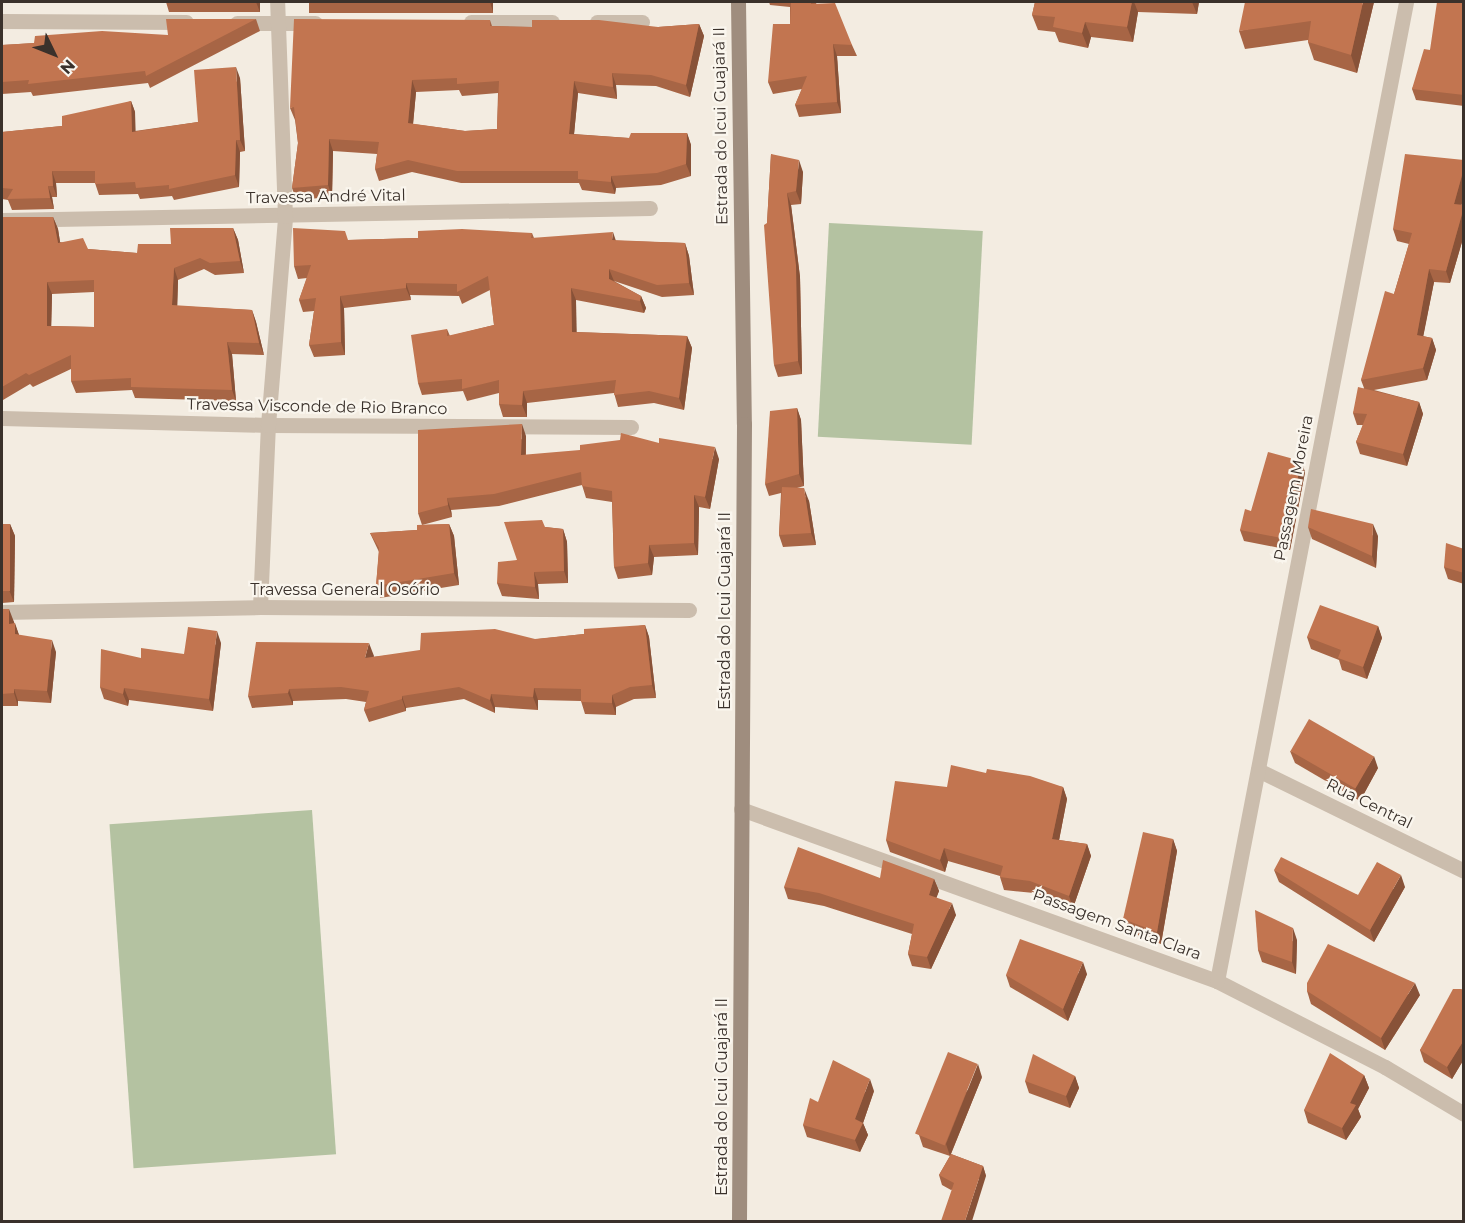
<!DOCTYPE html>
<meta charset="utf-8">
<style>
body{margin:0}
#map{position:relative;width:1465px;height:1223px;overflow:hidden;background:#f3ece1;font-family:Montserrat,sans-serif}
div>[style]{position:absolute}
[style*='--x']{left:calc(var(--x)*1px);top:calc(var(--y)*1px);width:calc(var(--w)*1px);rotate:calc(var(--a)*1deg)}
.green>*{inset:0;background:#b4c2a1;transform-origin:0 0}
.minor>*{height:15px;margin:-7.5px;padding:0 7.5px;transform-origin:7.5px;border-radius:7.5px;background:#cbbdad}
.secondary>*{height:15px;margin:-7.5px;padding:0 7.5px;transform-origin:7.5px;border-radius:7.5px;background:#9f8d7e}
.wall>*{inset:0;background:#a76545;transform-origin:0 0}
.shaded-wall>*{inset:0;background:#885238}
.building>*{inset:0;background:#c27550;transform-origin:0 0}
span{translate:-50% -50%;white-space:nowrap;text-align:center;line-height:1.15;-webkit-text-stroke:4.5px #faf6ee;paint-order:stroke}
.street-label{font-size:16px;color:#3a312b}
.frame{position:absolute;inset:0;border:3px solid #3a312b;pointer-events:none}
.north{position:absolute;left:24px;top:24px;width:60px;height:60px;-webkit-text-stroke:4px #faf6ee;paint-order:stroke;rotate:133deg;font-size:16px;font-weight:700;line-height:24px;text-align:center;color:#3a312b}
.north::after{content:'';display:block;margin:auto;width:21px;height:27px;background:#3a312b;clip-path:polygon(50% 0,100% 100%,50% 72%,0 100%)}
</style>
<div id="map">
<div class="green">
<i style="left:829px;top:223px;width:154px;height:214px;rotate:3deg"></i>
<i style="left:312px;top:810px;width:345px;height:203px;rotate:86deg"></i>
</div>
<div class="minor">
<i style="--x:2;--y:21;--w:184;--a:0.3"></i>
<i style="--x:471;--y:22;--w:81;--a:0"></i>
<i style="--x:597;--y:22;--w:45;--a:0"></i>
<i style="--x:237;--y:23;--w:78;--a:0"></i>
<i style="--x:2;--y:220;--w:648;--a:-1.06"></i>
<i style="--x:2;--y:418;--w:266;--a:1.5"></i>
<i style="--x:268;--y:425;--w:363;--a:0.3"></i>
<i style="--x:260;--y:607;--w:182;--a:-87.5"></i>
<i style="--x:268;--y:425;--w:210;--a:-85.3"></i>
<i style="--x:285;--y:216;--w:214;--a:-92.1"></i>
<i style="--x:2;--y:612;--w:258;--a:-1.1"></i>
<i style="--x:260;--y:607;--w:429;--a:0.4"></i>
<i style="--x:1258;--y:770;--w:229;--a:26.1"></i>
<i style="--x:741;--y:809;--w:506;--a:19.87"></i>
<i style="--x:1217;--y:981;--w:189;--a:27.1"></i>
<i style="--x:1385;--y:1067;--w:92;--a:30.7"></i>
<i style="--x:1217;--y:981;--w:997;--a:-79.07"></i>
</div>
<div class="secondary">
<i style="--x:738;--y:2;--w:422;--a:89.2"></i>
<i style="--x:744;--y:424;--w:798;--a:90.36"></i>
</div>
<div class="wall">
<i style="clip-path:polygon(162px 2px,260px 2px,260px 12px,169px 12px,166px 2px)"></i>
<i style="left:309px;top:2px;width:184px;height:11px"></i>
<i style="clip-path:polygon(769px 2px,817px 2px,816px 4px,852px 45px,857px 56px,837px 56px,841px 113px,799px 117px,795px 105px,802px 89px,773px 94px,768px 82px,790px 24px,790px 7px,770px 5px)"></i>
<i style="clip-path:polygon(1035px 2px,1199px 2px,1197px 14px,1138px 12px,1133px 42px,1091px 37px,1088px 48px,1059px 42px,1055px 32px,1038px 30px,1032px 15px)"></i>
<i style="clip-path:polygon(1374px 2px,1357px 73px,1314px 60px,1308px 42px,1308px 40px,1245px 49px,1239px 31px)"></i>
<i style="clip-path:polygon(1464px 2px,1464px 106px,1416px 100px,1412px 89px,1430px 50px)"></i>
<i style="clip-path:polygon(256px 19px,260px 31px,150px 88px,148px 83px,33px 96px,31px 92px,2px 94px,2px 45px,168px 35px)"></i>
<i style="clip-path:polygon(evenodd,490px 20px,492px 26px,532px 27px,658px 27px,699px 24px,704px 36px,690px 97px,656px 86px,616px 85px,617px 99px,578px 93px,574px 134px,629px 138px,687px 133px,691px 145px,691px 176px,661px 185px,616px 188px,615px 194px,582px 190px,579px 183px,461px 183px,412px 172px,379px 181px,375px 169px,377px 154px,333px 151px,332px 197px,296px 200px,292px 188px,298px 143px,295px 120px,290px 108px,490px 20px,459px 90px,462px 96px,498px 93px,497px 129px,465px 131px,413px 124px,416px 92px,459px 90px)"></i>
<i style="clip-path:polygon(240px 78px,245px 151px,240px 152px,239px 187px,174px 200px,172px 196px,140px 199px,138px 194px,99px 195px,95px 183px,56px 183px,57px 197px,52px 197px,54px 209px,12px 210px,8px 200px,2px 199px,2px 132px,62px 126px,131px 101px,135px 112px,135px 131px,198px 122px)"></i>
<i style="clip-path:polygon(771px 154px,803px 172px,801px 204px,791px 205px,800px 277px,802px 374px,778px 377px,774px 365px,767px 223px)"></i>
<i style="clip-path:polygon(1464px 160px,1464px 197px,1461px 205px,1464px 205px,1464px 235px,1450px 283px,1434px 282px,1423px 336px,1432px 338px,1436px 350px,1427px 380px,1374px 390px,1419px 402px,1423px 414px,1407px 466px,1360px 454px,1356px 442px,1363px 425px,1357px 425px,1353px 413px,1364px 388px,1361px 380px,1394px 294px,1409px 244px,1397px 241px,1393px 229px)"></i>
<i style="clip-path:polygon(evenodd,2px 217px,53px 217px,58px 229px,60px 242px,88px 249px,137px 253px,233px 228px,238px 240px,244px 273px,215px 275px,204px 269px,178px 280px,177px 306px,252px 310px,256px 322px,264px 355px,232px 354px,236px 401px,135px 398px,132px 390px,76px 393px,71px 381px,71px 369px,33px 387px,30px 384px,3px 400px,2px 400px,2px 217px,94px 292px,94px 327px,51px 326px,52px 294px,94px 292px)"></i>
<i style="clip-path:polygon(532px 233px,534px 238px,685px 243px,689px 256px,694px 295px,662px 297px,614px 281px,641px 296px,646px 308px,644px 313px,576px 300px,576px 332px,687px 336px,692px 348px,684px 410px,654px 403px,618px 407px,614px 393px,527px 403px,527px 417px,503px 417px,499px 404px,499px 393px,467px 401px,463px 391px,422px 395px,418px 383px,447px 329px,450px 336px,494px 325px,490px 290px,462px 304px,459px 296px,410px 295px,411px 300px,344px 308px,345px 355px,314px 357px,309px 345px,314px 311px,303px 312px,299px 300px,307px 278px,298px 279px,294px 266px,348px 240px,418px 238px)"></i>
<i style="clip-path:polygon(797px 408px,801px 420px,804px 486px,797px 488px,809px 501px,816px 545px,783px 547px,779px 535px,781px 493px,769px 496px,765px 484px)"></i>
<i style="clip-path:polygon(526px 436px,526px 455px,719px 459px,710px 509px,699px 507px,698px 555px,654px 557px,652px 575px,618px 579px,614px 567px,612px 502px,586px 498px,582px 485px,499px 506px,451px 510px,452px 517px,422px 525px,449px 524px,454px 536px,459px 585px,380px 598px,376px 586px,379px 552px,370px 533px,417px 530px,422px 525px,418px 513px)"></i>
<i style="clip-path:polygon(1301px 461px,1305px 472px,1290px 550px,1244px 541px,1240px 530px)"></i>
<i style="clip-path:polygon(2px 524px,10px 524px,15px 536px,14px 602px,2px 603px)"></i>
<i style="clip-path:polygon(545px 527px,563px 529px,567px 542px,568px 583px,538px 584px,539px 599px,502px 596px,497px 583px)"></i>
<i style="clip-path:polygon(1308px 527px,1378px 536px,1376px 568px,1312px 539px)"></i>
<i style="clip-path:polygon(1464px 549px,1464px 584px,1448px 579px,1444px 567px)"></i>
<i style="clip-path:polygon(2px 609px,14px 622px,19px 635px,56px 652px,51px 703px,18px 701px,18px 706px,2px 706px)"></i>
<i style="clip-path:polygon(645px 625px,649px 637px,656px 698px,634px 699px,616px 707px,616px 715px,585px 714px,581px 701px,538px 700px,538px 710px,495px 707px,495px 713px,464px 699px,406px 708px,406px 711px,369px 722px,364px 710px,366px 702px,346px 699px,293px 701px,293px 705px,252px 708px,248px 696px,374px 656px,373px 657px,584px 634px)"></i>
<i style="clip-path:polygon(1378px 626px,1382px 638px,1367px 679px,1342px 670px,1339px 660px,1311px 649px,1307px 637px)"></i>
<i style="clip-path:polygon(221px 643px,213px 711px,129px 700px,128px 706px,104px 699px,100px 687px,141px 658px,184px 654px)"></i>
<i style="clip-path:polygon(1290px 751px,1378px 768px,1360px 801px,1295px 763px)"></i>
<i style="clip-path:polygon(986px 773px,1063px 787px,1067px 799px,1059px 840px,1087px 844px,1091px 856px,1073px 908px,1034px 893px,1004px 890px,1000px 877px,1000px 876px,948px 861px,945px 872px,890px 852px,886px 840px,947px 787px)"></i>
<i style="clip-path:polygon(1173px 839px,1177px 851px,1161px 944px,1127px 931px,1123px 919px)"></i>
<i style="clip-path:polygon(1274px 870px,1358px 895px,1405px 887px,1374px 942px,1279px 882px)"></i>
<i style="clip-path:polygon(880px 878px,934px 879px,939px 891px,936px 898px,956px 915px,931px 969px,912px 966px,908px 954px,912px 934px,824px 906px,788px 899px,784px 887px)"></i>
<i style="clip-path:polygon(1297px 940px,1296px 974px,1262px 962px,1258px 950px)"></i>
<i style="clip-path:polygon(1087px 974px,1068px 1021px,1010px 987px,1006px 975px)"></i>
<i style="clip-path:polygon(1464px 990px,1464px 1059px,1452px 1079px,1424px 1062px,1420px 1050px)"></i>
<i style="clip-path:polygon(1307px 991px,1420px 995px,1385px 1050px,1311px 1004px)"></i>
<i style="clip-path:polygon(1364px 1075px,1369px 1088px,1358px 1109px,1361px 1117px,1346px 1140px,1308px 1123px,1304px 1110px)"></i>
<i style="clip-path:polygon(1075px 1076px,1079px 1088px,1070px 1108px,1029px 1093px,1025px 1081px)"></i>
<i style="clip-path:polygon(982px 1077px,951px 1154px,983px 1166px,986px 1176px,951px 1190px,942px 1185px,939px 1175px,950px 1156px,923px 1147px,919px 1135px)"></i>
<i style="clip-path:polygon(874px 1091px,863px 1123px,868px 1135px,860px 1152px,807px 1137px,803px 1125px,818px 1102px)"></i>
</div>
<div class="shaded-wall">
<i style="clip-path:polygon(256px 2px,260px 2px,260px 12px)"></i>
<i style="clip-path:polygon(490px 2px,493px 2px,493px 12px)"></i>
<i style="clip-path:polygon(1132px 2px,1134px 2px,1138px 12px,1133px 42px,1127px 27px)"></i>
<i style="clip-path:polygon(1192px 2px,1199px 2px,1197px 14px)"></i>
<i style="clip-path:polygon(1363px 2px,1374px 2px,1357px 73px,1351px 55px)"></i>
<i style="clip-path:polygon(1085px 22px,1091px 37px,1088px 48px,1082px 33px)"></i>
<i style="clip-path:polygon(699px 24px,704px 36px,690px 97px,686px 85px)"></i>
<i style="clip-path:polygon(833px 44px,837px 56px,841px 113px,837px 102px)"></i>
<i style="clip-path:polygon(236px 67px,240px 78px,245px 151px,240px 140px)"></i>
<i style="clip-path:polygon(612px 73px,616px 85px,617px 99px,613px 87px)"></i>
<i style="clip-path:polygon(412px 80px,416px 92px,412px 135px,408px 123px)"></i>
<i style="clip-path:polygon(574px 81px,578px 93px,573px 145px,569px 134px)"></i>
<i style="clip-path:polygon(131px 101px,135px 112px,136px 143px,132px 132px)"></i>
<i style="clip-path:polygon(687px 133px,691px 145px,691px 176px,686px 164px)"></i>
<i style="clip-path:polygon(329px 139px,333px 151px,332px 197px,328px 185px)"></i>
<i style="clip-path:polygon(236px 140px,240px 152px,239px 187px,235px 175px)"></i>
<i style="clip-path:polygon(799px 160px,803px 172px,801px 204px,796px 191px)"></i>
<i style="clip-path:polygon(1464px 168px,1464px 197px,1458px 217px,1454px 204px)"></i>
<i style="clip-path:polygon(52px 171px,56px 183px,57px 197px,53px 186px)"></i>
<i style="clip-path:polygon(611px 176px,616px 188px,615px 194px,611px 182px)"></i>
<i style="clip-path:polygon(48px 186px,52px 197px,54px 209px,50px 198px)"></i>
<i style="clip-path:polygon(787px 193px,791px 205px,800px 277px,802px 374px,798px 361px)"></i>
<i style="clip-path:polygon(1464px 207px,1464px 235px,1450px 283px,1446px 271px)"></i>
<i style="clip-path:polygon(53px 217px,58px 229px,62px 255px,58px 243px)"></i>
<i style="clip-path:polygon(233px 228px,238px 240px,244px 273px,240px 261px)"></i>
<i style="clip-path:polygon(613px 232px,617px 244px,612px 240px)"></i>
<i style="clip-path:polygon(685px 243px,689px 256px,694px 295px,689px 283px)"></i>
<i style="clip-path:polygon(174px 268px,178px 280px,177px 317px,172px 305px)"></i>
<i style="clip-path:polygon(609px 269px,614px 281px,609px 279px)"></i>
<i style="clip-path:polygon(1429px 269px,1434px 282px,1421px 348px,1417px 335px)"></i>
<i style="clip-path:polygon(47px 282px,52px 294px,51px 338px,47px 326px)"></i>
<i style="clip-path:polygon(406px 283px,410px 295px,411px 300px,406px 288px)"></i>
<i style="clip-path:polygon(571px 288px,576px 300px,577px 344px,572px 332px)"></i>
<i style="clip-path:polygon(340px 296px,344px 308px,345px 355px,341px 342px)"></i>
<i style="clip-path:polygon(641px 296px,646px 308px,644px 313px,640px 301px)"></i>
<i style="clip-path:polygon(252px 310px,256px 322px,264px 355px,259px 343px)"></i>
<i style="clip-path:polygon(687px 336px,692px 348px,684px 410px,679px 398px)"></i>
<i style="clip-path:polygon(1432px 338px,1436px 350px,1427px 380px,1423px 368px)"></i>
<i style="clip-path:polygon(227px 342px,232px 354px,236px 401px,232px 390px)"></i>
<i style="clip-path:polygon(523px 391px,527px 403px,527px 417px,522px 405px)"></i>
<i style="clip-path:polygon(1419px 402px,1423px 414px,1407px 466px,1403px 454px)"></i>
<i style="clip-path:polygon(797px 408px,801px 420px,804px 486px,799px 474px)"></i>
<i style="clip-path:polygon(522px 424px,526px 436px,525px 467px,521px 455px)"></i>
<i style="clip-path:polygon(715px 447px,719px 459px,710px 509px,705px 497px)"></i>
<i style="clip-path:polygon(1301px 461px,1305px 472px,1290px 550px,1286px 539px)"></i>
<i style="clip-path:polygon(804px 488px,809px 501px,816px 545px,811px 533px)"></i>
<i style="clip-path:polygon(694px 495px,699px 507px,698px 555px,694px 543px)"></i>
<i style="clip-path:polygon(447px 498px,451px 510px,452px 517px,448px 505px)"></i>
<i style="clip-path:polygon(10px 524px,15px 536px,14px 602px,9px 590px)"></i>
<i style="clip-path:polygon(449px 524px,454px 536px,459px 585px,454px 573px)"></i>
<i style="clip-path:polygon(1373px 524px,1378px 536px,1376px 568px,1372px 556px)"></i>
<i style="clip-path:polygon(563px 529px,567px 542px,568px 583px,564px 571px)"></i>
<i style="clip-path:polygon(649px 545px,654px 557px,652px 575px,648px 563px)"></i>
<i style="clip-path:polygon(534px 572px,538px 584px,539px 599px,535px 587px)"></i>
<i style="clip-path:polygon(9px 609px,14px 622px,13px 636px,9px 624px)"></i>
<i style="clip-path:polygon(15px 623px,19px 635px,15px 634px)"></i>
<i style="clip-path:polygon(645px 625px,649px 637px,656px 698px,652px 685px)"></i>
<i style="clip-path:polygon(1378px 626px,1382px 638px,1367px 679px,1363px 667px)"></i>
<i style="clip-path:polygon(217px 631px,221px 643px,213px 711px,209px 699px)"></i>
<i style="clip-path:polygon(52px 640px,56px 652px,51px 703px,47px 691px)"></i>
<i style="clip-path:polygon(369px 643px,374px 656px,369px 670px,365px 658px)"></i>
<i style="clip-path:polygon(124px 688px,129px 700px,128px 706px,123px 694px)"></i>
<i style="clip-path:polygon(534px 688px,538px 700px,538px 710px,533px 697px)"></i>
<i style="clip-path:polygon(14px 689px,18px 701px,18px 706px,14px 693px)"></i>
<i style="clip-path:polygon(289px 689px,293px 701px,293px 705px,288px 693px)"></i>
<i style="clip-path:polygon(491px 694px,495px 707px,495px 713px,490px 700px)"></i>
<i style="clip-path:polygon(612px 695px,616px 707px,616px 715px,612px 703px)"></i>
<i style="clip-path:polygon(402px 696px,406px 708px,406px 711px,402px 699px)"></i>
<i style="clip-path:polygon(1374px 756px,1378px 768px,1360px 801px,1355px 788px)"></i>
<i style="clip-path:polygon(1063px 787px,1067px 799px,1057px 851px,1052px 839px)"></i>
<i style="clip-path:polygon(1173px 839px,1177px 851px,1161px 944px,1157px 932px)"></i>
<i style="clip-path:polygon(1087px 844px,1091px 856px,1073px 908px,1069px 896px)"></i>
<i style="clip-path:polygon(944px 848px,948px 861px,945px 872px,940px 860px)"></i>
<i style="clip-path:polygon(1401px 875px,1405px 887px,1374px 942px,1370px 930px)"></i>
<i style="clip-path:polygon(934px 879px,939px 891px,933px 907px,929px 895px)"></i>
<i style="clip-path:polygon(952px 903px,956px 915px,931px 969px,927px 957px)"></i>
<i style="clip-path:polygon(1293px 928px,1297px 940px,1296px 974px,1292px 962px)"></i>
<i style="clip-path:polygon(1083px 962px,1087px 974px,1068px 1021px,1063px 1009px)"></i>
<i style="clip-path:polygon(1415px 983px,1420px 995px,1385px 1050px,1381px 1038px)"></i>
<i style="clip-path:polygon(1464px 1040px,1464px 1059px,1452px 1079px,1447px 1067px)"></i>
<i style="clip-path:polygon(978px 1064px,982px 1077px,950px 1156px,946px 1144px)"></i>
<i style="clip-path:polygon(1364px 1075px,1369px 1088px,1358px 1109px,1361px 1117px,1346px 1140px,1342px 1128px,1350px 1103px)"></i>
<i style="clip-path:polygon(1075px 1076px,1079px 1088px,1070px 1108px,1066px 1096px)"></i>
<i style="clip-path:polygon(870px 1079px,874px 1091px,862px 1126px,863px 1123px,868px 1135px,860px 1152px,855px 1140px,855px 1119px)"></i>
<i style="clip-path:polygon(983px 1166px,986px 1176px,972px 1221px,965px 1221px)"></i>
</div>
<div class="building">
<i style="clip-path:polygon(791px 2px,811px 2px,811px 4px,835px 3px,852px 45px,833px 44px,837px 102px,795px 105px,807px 76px,768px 82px,773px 24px,790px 24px)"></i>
<i style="clip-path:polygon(1035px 2px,1132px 2px,1127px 27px,1085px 22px,1082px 33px,1053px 27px,1055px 17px,1032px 15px)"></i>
<i style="clip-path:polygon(1245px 2px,1363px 2px,1351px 55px,1308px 42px,1311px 21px,1239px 31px)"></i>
<i style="clip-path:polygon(1437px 2px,1464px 2px,1464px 95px,1412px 89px,1424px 49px,1430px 50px)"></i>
<i style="clip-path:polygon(166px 19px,256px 19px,146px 76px,145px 71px,28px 84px,29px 80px,2px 82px,2px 45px,34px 43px,35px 36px,102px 31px,168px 35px)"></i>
<i style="clip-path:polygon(evenodd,294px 19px,490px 20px,490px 26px,532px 27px,532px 20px,599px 20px,658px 27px,699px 24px,686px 85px,651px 75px,612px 73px,613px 87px,574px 81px,569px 134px,629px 138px,631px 133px,687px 133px,686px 164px,657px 173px,611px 176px,611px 182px,578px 179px,578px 171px,457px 171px,408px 160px,375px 169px,379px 142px,329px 139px,328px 185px,292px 188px,298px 143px,294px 107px,290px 108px,294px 19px,457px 78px,457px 84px,499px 81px,497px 129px,465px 131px,408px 123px,412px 80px,457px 78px)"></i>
<i style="clip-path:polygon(236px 67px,240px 140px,236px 140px,235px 175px,169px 189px,169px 185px,136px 188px,135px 182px,95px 184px,95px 171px,52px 171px,53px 186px,48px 186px,50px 198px,7px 199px,13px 189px,2px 188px,2px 132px,62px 126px,62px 116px,131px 101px,132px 132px,198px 122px,194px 70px)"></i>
<i style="clip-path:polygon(771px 154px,799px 160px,796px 191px,787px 193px,796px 265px,798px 361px,774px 365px,764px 225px,767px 223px)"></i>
<i style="clip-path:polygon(1405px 154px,1464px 160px,1464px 168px,1454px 204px,1464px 205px,1464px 207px,1446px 271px,1429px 269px,1417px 335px,1432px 338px,1423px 368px,1361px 380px,1385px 291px,1394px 294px,1412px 233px,1393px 229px)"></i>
<i style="clip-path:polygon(evenodd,2px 217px,53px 217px,58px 243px,83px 238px,88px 249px,137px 253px,138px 244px,171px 244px,170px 228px,233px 228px,240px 261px,210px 263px,200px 258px,174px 268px,172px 305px,252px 310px,259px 343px,227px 342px,232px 390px,131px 387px,131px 378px,71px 381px,71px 355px,29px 375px,26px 373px,2px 387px,2px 217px,94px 280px,94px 327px,47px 326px,47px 282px,94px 280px)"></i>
<i style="clip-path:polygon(293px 228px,345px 231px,348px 240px,418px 238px,418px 231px,462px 229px,532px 233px,531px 238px,613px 232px,612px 240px,685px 243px,689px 283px,657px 285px,609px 269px,609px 279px,641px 296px,640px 301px,571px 288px,572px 332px,687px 336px,679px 398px,649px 391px,614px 395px,616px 380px,523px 391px,522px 405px,499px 404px,499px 380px,462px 389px,462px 379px,418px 383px,411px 335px,447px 329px,447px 336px,494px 325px,488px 276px,457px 292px,457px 284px,406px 283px,406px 288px,340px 296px,341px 342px,309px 345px,316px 298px,299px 300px,311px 265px,294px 266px)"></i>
<i style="clip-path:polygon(1358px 387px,1419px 402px,1403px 454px,1356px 442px,1367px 414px,1353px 413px)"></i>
<i style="clip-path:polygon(797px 408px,799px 474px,765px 484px,770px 411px)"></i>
<i style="clip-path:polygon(522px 424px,521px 455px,580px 450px,580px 445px,620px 440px,621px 433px,659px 443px,659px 438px,715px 447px,705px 497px,694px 495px,694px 543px,649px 545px,648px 563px,614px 567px,612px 491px,582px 486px,581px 472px,494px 494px,447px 498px,448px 505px,418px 513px,418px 430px)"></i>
<i style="clip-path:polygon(1268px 452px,1301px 461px,1286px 539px,1240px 530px,1245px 509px,1251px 511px)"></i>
<i style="clip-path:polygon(782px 487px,804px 488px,811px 533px,779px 535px)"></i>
<i style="clip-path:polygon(1311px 509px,1373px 524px,1372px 556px,1308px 527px)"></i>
<i style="clip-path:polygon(542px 520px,545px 527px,563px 529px,564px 571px,534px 572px,535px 587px,497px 583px,498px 562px,517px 560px,504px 522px)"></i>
<i style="left:2px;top:524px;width:8px;height:67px"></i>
<i style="clip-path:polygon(449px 524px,454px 573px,376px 586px,379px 548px,370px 533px,417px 530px,417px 525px)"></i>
<i style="clip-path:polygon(1446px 543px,1464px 549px,1464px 573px,1444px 567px)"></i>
<i style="clip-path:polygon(1320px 605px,1378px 626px,1363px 667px,1338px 658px,1341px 650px,1307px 637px)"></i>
<i style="clip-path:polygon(2px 609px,9px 609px,9px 624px,15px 623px,15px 634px,52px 640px,47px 691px,14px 689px,14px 693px,2px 694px)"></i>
<i style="clip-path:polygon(645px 625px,652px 685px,630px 687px,612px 695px,612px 703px,581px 702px,581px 689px,534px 688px,533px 697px,491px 694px,490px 700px,459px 687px,402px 696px,402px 699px,364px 710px,369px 691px,341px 687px,289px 689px,288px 693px,248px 696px,256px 642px,369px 643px,365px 658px,420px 650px,421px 633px,495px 629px,535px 639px,584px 634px,584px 629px)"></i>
<i style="clip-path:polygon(188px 627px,217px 631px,209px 699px,124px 688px,123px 694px,100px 687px,101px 649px,141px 658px,141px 648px,184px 654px)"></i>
<i style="left:1309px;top:719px;width:75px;height:37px;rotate:30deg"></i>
<i style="clip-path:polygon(951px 765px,986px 773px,987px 769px,1030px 776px,1063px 787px,1052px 839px,1087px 844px,1069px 896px,1030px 881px,1000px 877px,1003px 866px,944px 848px,940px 860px,886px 840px,895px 781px,947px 787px)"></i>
<i style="clip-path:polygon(1143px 832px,1173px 839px,1157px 932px,1123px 919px)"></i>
<i style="clip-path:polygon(798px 847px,880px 878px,883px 860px,934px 879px,929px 895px,952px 903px,927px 957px,908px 954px,914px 924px,819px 893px,784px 887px)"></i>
<i style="clip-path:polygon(1281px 857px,1358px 895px,1377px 862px,1401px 875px,1370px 930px,1274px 870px)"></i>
<i style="clip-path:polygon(1255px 910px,1293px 928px,1292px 962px,1258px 950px)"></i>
<i style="clip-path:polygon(1020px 939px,1083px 962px,1063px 1009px,1006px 975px)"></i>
<i style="clip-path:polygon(1328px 944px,1415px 983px,1381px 1038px,1307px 991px,1307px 983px)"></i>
<i style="clip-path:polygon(1453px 989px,1461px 989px,1464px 990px,1464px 1040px,1447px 1067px,1420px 1050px)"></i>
<i style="left:948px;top:1052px;width:32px;height:88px;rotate:22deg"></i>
<i style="clip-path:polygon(1330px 1053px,1364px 1075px,1350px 1103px,1356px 1105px,1342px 1128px,1304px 1110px)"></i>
<i style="clip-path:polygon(1033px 1054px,1075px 1076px,1066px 1096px,1025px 1081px)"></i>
<i style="clip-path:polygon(833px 1060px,870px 1079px,855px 1119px,863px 1123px,855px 1140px,803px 1125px,810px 1098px,818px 1102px)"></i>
<i style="clip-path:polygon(951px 1154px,983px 1166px,965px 1221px,941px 1221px,954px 1183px,939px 1175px)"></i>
</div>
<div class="street-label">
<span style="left:721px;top:126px;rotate:-91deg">Estrada do Icui Guajará II</span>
<span style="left:326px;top:197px;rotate:-1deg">Travessa André Vital</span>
<span style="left:317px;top:407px;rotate:1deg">Travessa Visconde de Rio Branco</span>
<span style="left:1294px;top:488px;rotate:-79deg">Passagem Moreira</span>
<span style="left:345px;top:590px">Travessa General Osório</span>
<span style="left:725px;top:611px;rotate:-90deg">Estrada do Icui Guajará II</span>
<span style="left:1369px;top:804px;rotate:26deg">Rua Central</span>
<span style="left:1117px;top:925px;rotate:20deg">Passagem Santa Clara</span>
<span style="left:722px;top:1097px;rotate:-90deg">Estrada do Icui Guajará II</span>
</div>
<div class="frame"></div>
<div class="north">N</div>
</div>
